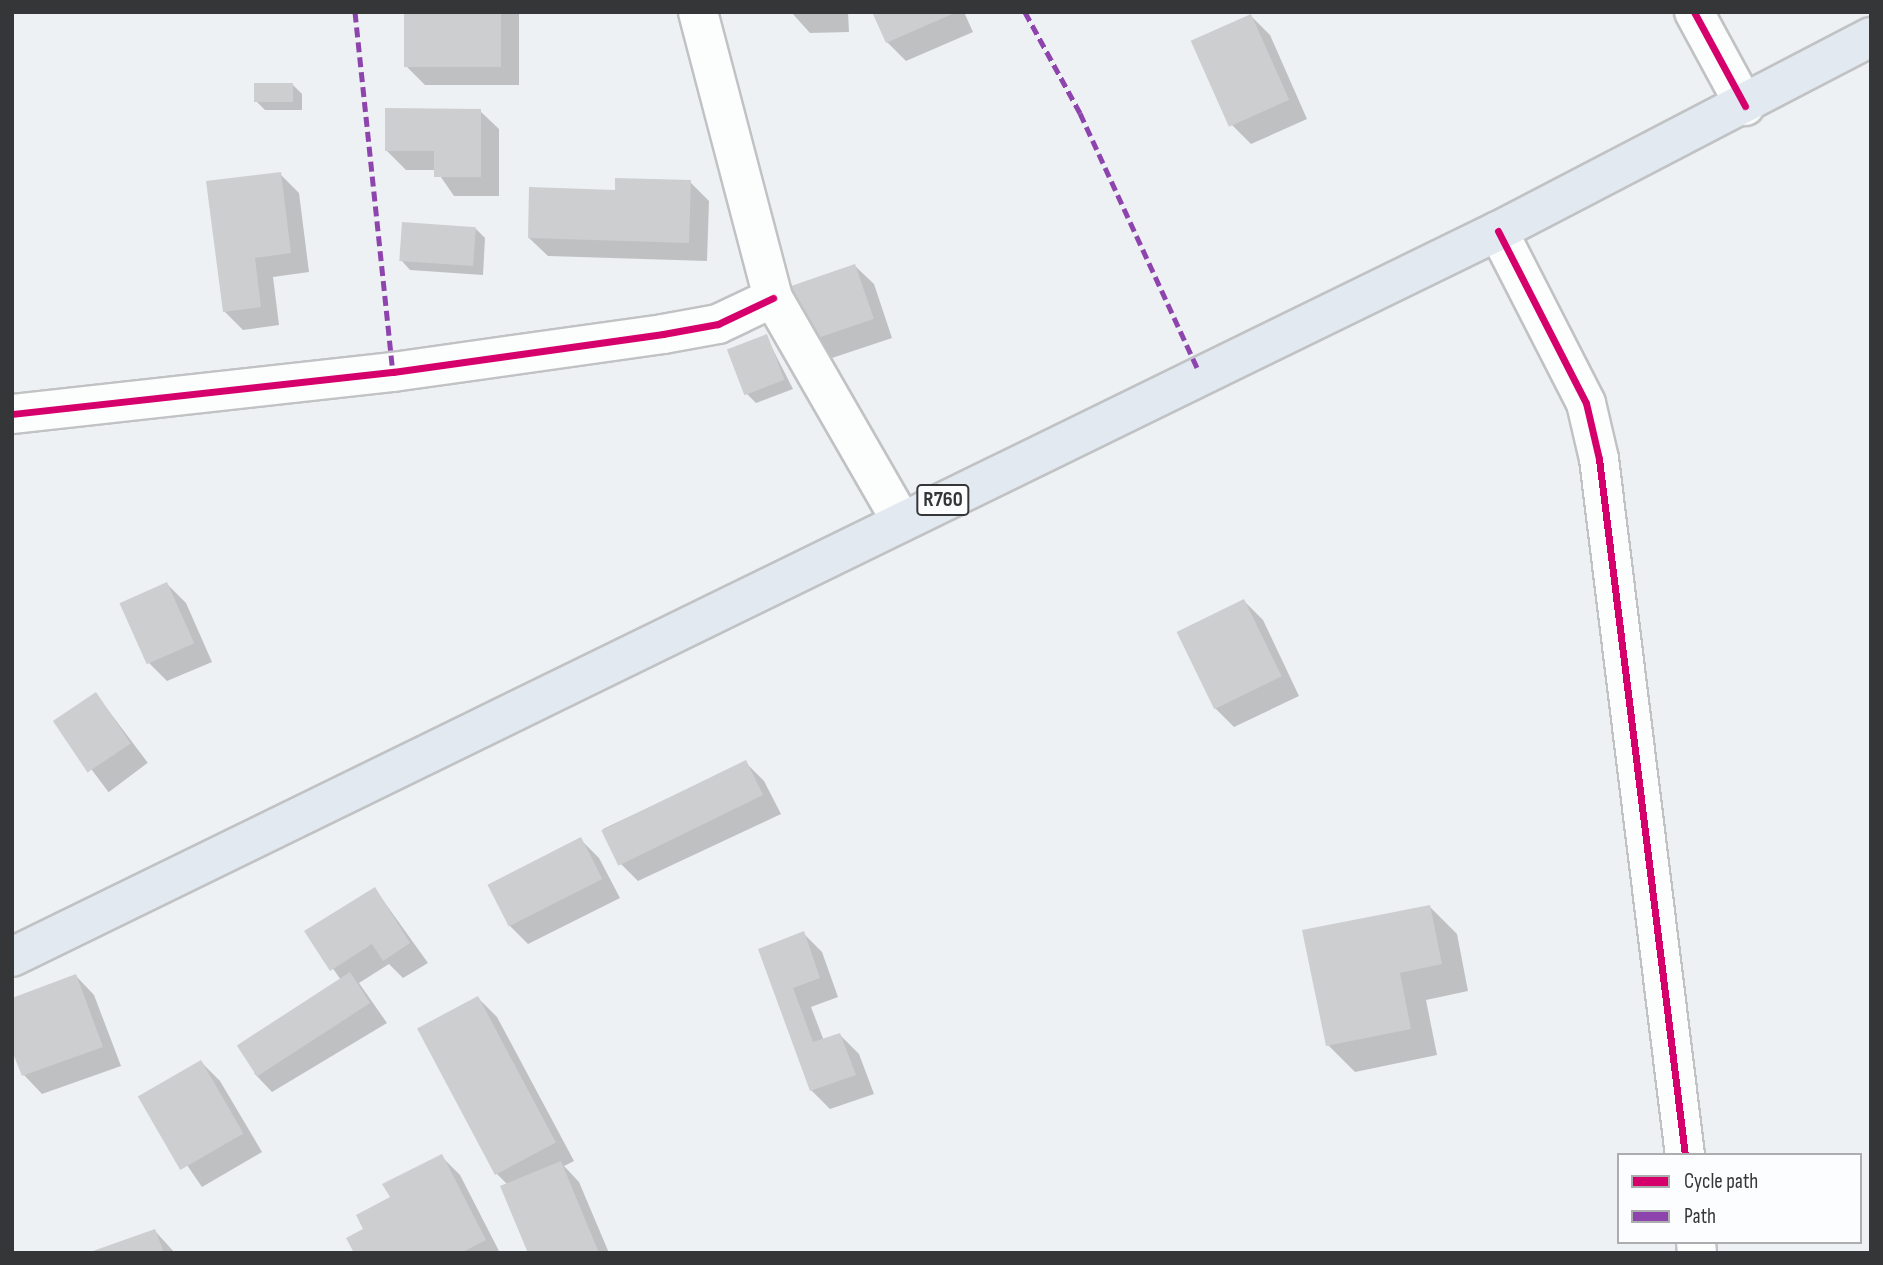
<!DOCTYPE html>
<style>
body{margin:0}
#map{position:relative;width:1883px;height:1265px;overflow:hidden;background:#eef1f3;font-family:"Sofia Sans Condensed",sans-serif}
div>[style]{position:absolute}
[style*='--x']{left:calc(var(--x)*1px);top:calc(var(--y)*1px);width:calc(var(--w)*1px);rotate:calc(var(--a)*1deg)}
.shadow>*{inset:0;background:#0003;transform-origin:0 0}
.building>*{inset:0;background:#ccced0;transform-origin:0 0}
.roads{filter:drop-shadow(2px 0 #c0c2c4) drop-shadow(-2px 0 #c0c2c4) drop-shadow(0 2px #c0c2c4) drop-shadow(0 -2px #c0c2c4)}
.minor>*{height:38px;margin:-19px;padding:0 19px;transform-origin:19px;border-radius:19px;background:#fcfdfd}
.major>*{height:38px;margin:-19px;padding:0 19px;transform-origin:19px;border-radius:19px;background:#e2e9f0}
.quiet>*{height:5px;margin-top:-2.5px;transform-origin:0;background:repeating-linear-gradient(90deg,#8e44ad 0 10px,transparent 0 15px)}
.cycleway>*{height:7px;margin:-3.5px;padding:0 3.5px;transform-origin:3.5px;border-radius:3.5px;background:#d6006c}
span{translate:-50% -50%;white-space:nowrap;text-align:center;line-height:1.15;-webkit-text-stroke:6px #fcfdfe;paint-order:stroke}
.shield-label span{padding:2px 5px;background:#fcfdfe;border:2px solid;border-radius:5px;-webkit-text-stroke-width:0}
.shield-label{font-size:21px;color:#343637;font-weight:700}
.frame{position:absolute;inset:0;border:14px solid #343637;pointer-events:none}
.legend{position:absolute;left:1617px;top:1153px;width:245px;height:91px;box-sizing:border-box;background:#fcfdfe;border:2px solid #acadae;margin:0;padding:9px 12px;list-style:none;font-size:21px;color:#343637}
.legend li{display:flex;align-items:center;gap:14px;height:35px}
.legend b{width:35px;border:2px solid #acadae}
</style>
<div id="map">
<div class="shadow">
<i style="clip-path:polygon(406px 12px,519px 12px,519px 85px,425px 85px,406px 66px)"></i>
<i style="clip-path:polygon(848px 12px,849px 32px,810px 33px,791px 12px)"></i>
<i style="clip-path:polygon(874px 12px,964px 12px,973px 32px,906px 61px,887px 42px)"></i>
<i style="clip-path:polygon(1251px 16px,1270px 35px,1307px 119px,1251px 144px,1232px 125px)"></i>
<i style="clip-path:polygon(292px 84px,302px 94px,302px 110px,265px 110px,256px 101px)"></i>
<i style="clip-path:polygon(480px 111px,499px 129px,499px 196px,454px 196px,436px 170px,406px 170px,387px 151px)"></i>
<i style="clip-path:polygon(280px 174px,299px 193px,309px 272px,273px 277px,279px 325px,243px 330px,224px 311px)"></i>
<i style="clip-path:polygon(690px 182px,709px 201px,707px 261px,548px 256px,529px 238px,617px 191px)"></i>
<i style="clip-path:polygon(476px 229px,485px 238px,483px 275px,410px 270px,401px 260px)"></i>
<i style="clip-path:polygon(855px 266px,874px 284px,892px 338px,823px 361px,785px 289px)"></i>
<i style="clip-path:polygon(766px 336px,793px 389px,756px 403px,747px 394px)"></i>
<i style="clip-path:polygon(167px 584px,186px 603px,212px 662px,167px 681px,148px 662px,122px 603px)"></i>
<i style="clip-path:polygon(1244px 601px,1263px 620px,1299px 696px,1234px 727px,1215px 708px)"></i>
<i style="left:96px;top:694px;width:86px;height:49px;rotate:53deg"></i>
<i style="clip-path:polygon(745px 762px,764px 781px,781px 814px,638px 881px,619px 862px,603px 829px)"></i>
<i style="clip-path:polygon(580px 839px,599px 858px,620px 898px,528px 944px,509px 925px)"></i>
<i style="clip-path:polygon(375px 889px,428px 963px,403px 978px,389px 964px,359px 983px,387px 1023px,272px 1092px,254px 1073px,341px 980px,307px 932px)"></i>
<i style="clip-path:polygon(1430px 907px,1457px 934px,1468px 991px,1426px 1000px,1437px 1055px,1355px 1072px,1328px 1045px)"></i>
<i style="clip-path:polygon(803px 933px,822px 952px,838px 997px,811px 1007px,824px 1041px,840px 1035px,859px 1054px,874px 1094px,830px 1109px,811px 1090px,760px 950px)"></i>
<i style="clip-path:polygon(76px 976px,94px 995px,121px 1066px,42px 1094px,24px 1075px)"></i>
<i style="clip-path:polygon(478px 998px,497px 1017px,574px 1161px,564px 1166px,579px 1182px,609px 1253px,530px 1253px,508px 1185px,496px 1173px)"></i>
<i style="clip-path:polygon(201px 1062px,220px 1081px,262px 1152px,202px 1187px,141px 1098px)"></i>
<i style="clip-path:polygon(441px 1156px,460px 1175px,500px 1253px,356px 1253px,392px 1198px)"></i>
<i style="clip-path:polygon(155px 1231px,175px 1253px,94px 1253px)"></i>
</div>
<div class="building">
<i style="left:404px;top:12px;width:97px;height:55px"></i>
<i style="clip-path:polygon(872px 12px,957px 12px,886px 43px)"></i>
<i style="left:1251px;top:14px;width:94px;height:66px;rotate:66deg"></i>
<i style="left:254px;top:83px;width:39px;height:19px"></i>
<i style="clip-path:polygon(385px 108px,481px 109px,481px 177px,434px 177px,434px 151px,385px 151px)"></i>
<i style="clip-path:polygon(281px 172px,291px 253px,255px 258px,261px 307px,223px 312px,206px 181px)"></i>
<i style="clip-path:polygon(615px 178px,691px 180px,689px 243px,528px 238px,529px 187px,615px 190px)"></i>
<i style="left:402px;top:222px;width:74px;height:39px;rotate:4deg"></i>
<i style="left:855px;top:264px;width:58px;height:76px;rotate:71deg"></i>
<i style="left:767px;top:334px;width:49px;height:43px;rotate:69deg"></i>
<i style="left:167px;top:582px;width:67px;height:52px;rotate:66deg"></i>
<i style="left:1244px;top:599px;width:86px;height:75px;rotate:64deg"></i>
<i style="left:96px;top:692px;width:62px;height:52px;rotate:56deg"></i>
<i style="left:746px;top:760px;width:39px;height:161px;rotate:64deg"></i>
<i style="left:581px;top:837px;width:47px;height:105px;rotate:63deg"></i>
<i style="clip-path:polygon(375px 887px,410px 943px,383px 961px,372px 944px,330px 971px,304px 931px)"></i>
<i style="clip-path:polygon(1430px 905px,1442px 964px,1400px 973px,1411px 1029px,1326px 1046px,1302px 930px)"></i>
<i style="clip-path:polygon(804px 931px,820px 978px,793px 988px,813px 1042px,840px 1033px,856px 1075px,810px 1091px,758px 949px)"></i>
<i style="left:350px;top:972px;width:37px;height:135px;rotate:57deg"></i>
<i style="clip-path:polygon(76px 974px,103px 1047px,22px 1076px,12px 1051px,12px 998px)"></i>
<i style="left:478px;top:996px;width:166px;height:69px;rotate:62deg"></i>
<i style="left:201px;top:1060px;width:85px;height:73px;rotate:60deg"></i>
<i style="clip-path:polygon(442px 1154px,486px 1240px,461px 1253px,354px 1253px,346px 1238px,363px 1229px,356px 1215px,390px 1197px,382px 1184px)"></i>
<i style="clip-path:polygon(561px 1161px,599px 1253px,528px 1253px,500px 1186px)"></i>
<i style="clip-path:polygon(155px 1229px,164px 1253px,90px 1253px,90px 1252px)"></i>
</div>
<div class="roads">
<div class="minor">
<i style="--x:698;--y:12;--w:296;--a:75.3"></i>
<i style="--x:773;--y:298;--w:257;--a:60.1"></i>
<i style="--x:1694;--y:12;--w:107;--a:61.5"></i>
<i style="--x:1498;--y:231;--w:193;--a:62.9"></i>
<i style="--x:1586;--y:403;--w:57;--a:76.9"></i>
<i style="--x:1599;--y:459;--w:701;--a:82.96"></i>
<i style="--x:12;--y:414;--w:383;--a:-6.3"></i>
<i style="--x:393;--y:372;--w:273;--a:-8"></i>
<i style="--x:663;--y:334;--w:56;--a:-10.3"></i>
<i style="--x:718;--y:324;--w:61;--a:-25.3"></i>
<i style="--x:1696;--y:1242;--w:11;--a:85"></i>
</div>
<div class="major">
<i style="--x:12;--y:957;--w:1654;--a:-26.04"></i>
<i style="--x:1498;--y:231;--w:420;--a:-27.5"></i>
</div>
</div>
<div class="quiet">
<i style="--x:355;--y:12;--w:362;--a:84"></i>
<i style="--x:1025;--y:12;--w:115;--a:61.4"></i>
<i style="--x:1080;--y:113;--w:285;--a:65.3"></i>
</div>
<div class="cycleway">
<i style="--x:1694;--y:12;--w:107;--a:61.5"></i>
<i style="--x:1498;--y:231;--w:193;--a:62.9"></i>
<i style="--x:1586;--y:403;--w:57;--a:76.9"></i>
<i style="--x:1599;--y:459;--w:701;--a:82.96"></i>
<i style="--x:12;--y:414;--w:383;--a:-6.3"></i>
<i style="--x:393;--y:372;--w:273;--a:-8"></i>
<i style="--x:663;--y:334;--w:56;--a:-10.3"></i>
<i style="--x:718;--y:324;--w:61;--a:-25.3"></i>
</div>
<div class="shield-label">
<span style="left:943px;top:500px">R760</span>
</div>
<div class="frame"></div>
<ul class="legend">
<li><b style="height:9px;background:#d6006c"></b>Cycle path</li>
<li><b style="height:9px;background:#8e44ad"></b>Path</li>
</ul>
</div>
